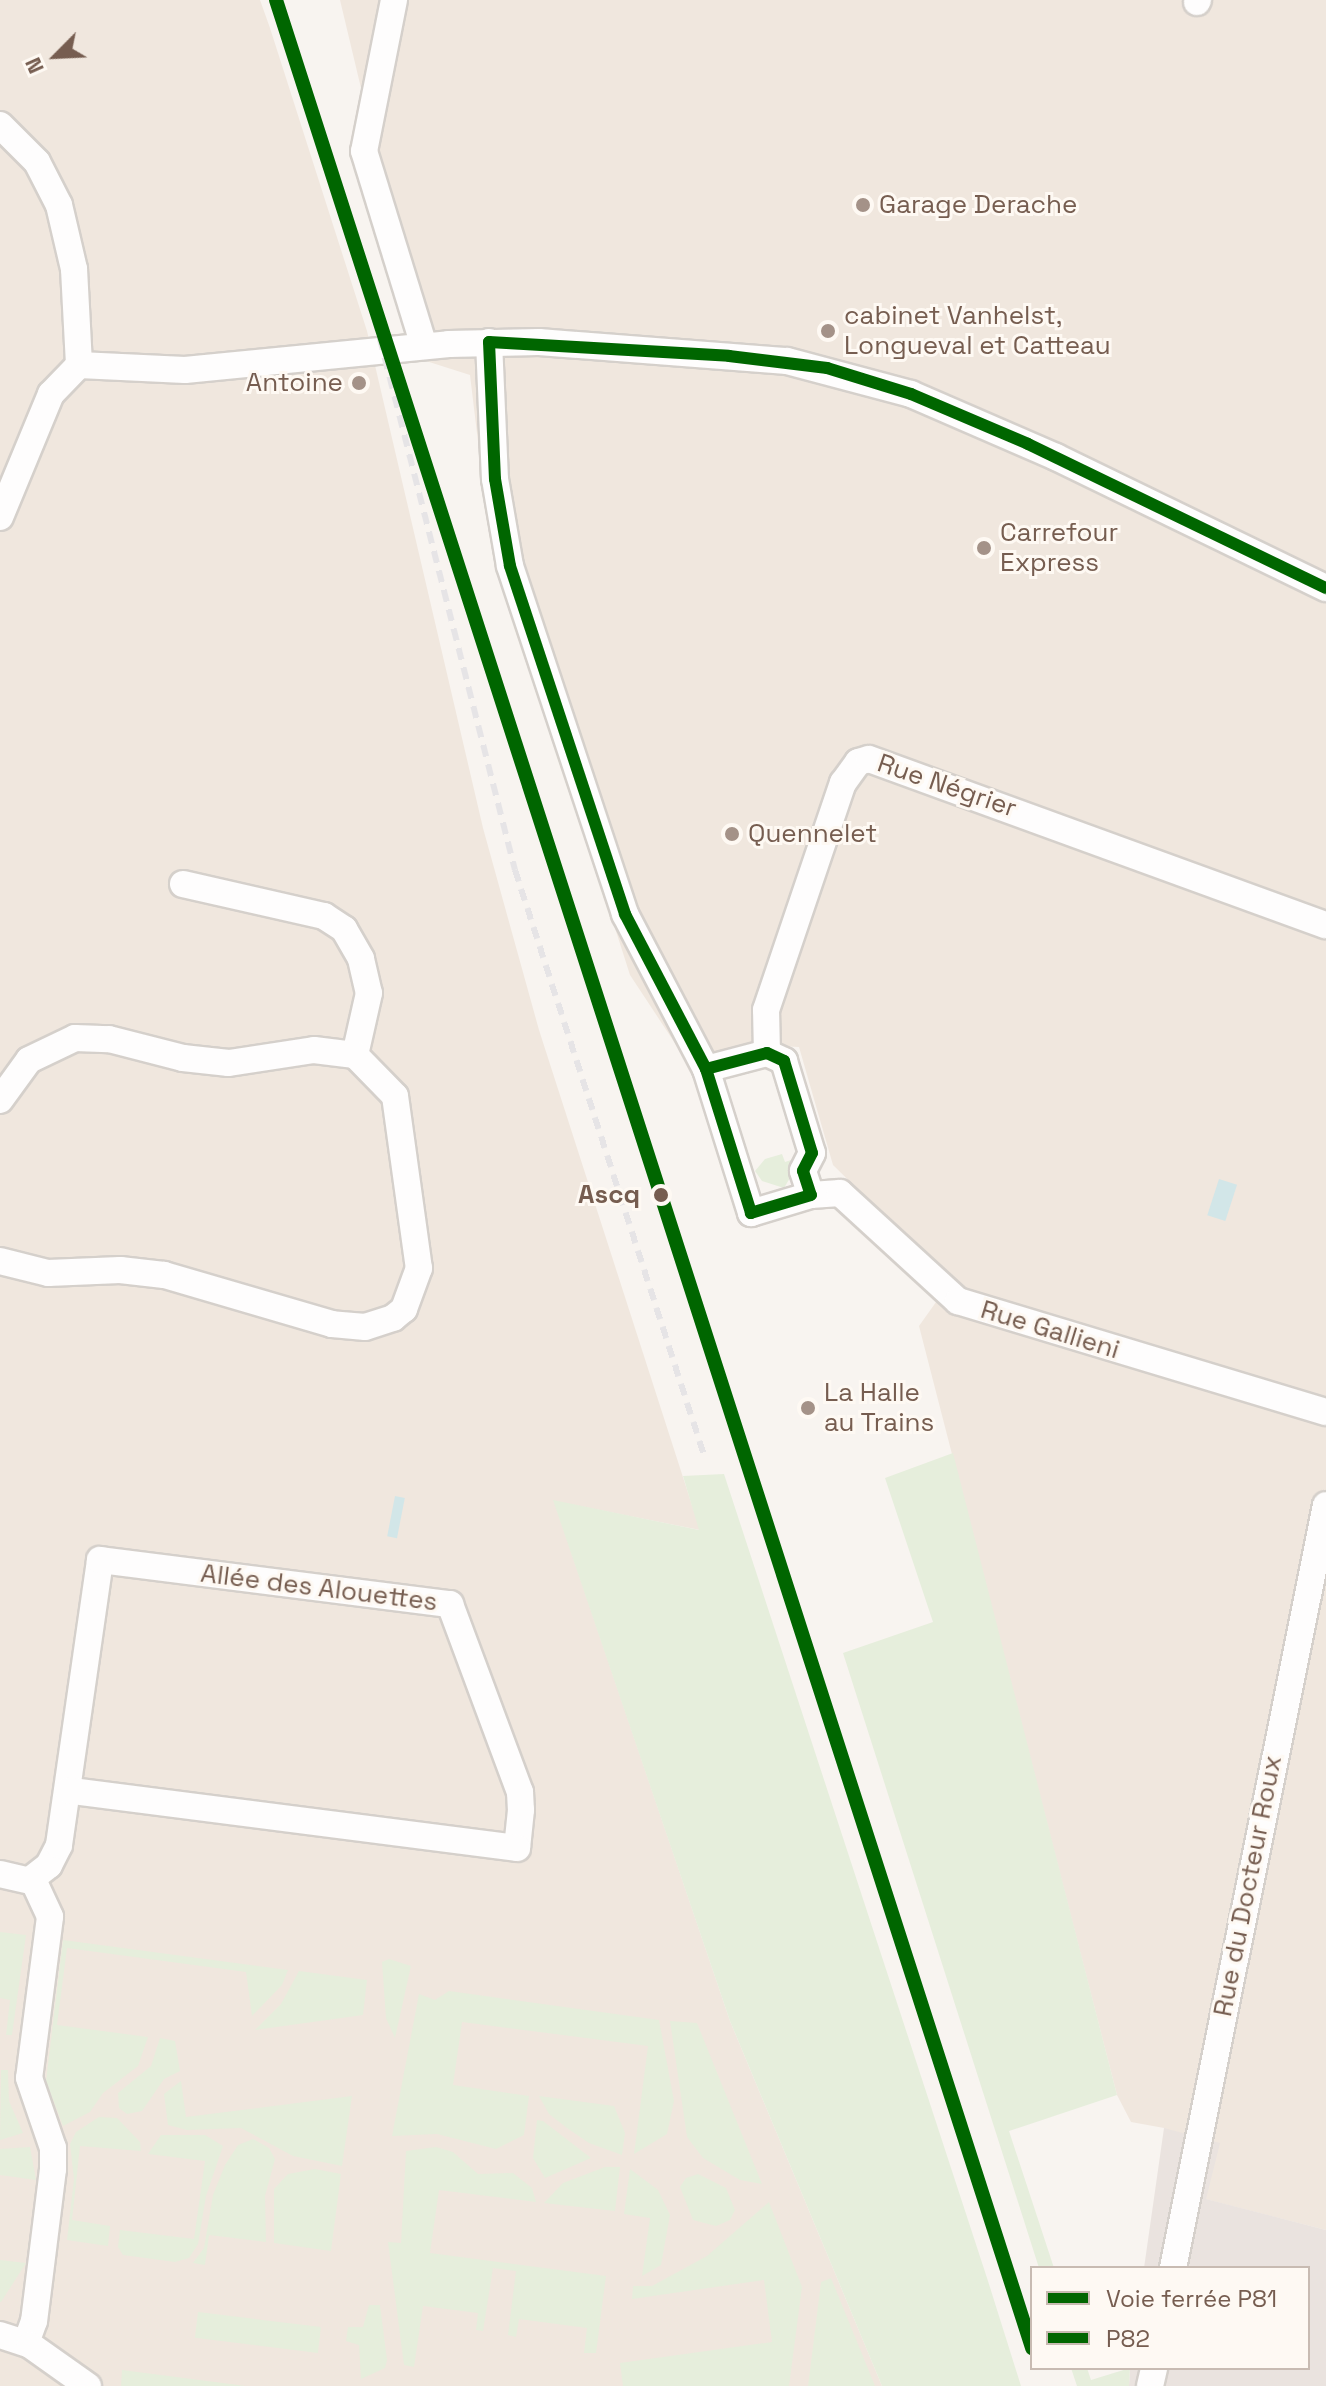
<!DOCTYPE html>
<meta charset="utf-8">
<style>
body{margin:0}
#map{position:relative;width:1326px;height:2386px;overflow:hidden;background:#f8f4f0;font-family:"Space Grotesk",sans-serif}
div>[style]{position:absolute}
[style*='--x']{left:calc(var(--x)*1px);top:calc(var(--y)*1px);width:calc(var(--w)*1px);rotate:calc(var(--a)*1deg)}
.residential>*{inset:0;background:#f0e7de}
.industrial>*{inset:0;background:#eae3df}
.green>*{inset:0;background:#e6eedc;transform-origin:0 0}
.water>*{inset:0;background:#d2e6e8;transform-origin:0 0}
.roads{filter:drop-shadow(2px 0 #d5d0cb) drop-shadow(-2px 0 #d5d0cb) drop-shadow(0 2px #d5d0cb) drop-shadow(0 -2px #d5d0cb)}
.minor>*{height:26px;margin:-13px;padding:0 13px;transform-origin:13px;border-radius:13px;background:#fefdfd}
.rail>*{height:6px;margin-top:-3px;transform-origin:0;background:repeating-linear-gradient(90deg,#e6e4e6 0 12px,transparent 0 20px)}
.bus-1>*{height:12px;margin:-6px;padding:0 6px;transform-origin:6px;border-radius:6px;background:#060}
.rail-1>*{height:14px;margin:-7px;padding:0 7px;transform-origin:7px;border-radius:7px;background:#060}
.dots>*{width:22px;height:22px;translate:-50% -50%;box-sizing:border-box;border:4px solid #fef9f3;border-radius:50%}
span{translate:-50% -50%;white-space:nowrap;text-align:center;line-height:1.15;-webkit-text-stroke:6px #fef9f3;paint-order:stroke}
.poi-label{font-size:26px;color:#765d50}
.left{translate:0 -50%;text-align:left}
.right{translate:-100% -50%;text-align:right}
.street-label{font-size:26px;color:#765d50}
.stop-label{font-size:26px;color:#765d50;font-weight:700}
.legend{position:absolute;left:1030px;top:2266px;width:280px;height:104px;box-sizing:border-box;background:#fef9f3;border:2px solid #c8bbb2;margin:0;padding:10px 14px;list-style:none;font-size:24px;color:#765d50}
.legend li{display:flex;align-items:center;gap:16px;height:40px}
.legend b{width:40px;border:2px solid #c8bbb2}
.north{position:absolute;left:16px;top:16px;width:80px;height:80px;-webkit-text-stroke:6px #fef9f3;paint-order:stroke;rotate:246deg;font-size:22px;font-weight:700;line-height:32px;text-align:center;color:#765d50}
.north::after{content:'';display:block;margin:auto;width:28px;height:36px;background:#765d50;clip-path:polygon(50% 0,100% 100%,50% 72%,0 100%)}
</style>
<div id="map">
<div class="residential">
<i style="clip-path:polygon(0 0,260px 0,270px 28px,367px 331px,483px 828px,539px 1030px,700px 1530px,554px 1501px,730px 2021px,882px 2386px,0 2386px)"></i>
<i style="clip-path:polygon(340px 0,1326px 0,1326px 2230px,1205px 2199px,1164px 2128px,1131px 2122px,1117px 2095px,919px 1326px,951px 1281px,833px 1165px,799px 1047px,758px 1045px,686px 1060px,630px 975px,489px 533px,470px 375px,426px 361px)"></i>
</div>
<div class="industrial">
<i style="clip-path:polygon(1164px 2128px,1220px 2143px,1206px 2199px,1326px 2230px,1326px 2386px,1129px 2386px,1130px 2368px,1308px 2368px,1308px 2268px,1144px 2268px)"></i>
</div>
<div class="green">
<i style="clip-path:polygon(782px 1154px,785px 1162px,803px 1156px,784px 1188px,762px 1181px,755px 1171px,765px 1159px)"></i>
<i style="clip-path:polygon(953px 1453px,1117px 2095px,1009px 2131px,1054px 2268px,1039px 2268px,843px 1653px,933px 1622px,885px 1478px)"></i>
<i style="clip-path:polygon(724px 1474px,988px 2281px,1021px 2386px,882px 2386px,730px 2021px,553px 1500px,699px 1530px,683px 1476px)"></i>
<i style="clip-path:polygon(0 1932px,26px 1935px,12px 2035px,6px 2035px,10px 2000px,0 1998px)"></i>
<i style="clip-path:polygon(63px 1940px,288px 1970px,282px 1985px,252px 2016px,246px 1972px,67px 1948px,57px 2025px,148px 2037px,138px 2066px,103px 2093px,90px 2112px,63px 2126px,46px 2081px)"></i>
<i style="clip-path:polygon(389px 1959px,411px 1966px,395px 2038px,386px 2018px,382px 1962px)"></i>
<i style="clip-path:polygon(299px 1971px,367px 1980px,363px 2015px,255px 2030px,281px 2004px)"></i>
<i style="clip-path:polygon(449px 1991px,659px 2020px,674px 2101px,667px 2134px,634px 2154px,648px 2046px,462px 2022px,453px 2085px,529px 2096px,524px 2135px,496px 2149px,437px 2134px,392px 2136px,419px 1994px,435px 2000px)"></i>
<i style="clip-path:polygon(670px 2021px,697px 2023px,762px 2184px,740px 2180px,703px 2158px,687px 2137px)"></i>
<i style="clip-path:polygon(160px 2038px,175px 2041px,180px 2071px,164px 2079px,142px 2111px,127px 2114px,119px 2108px,118px 2093px,151px 2066px)"></i>
<i style="clip-path:polygon(1px 2070px,8px 2070px,9px 2101px,23px 2133px,0 2140px)"></i>
<i style="clip-path:polygon(181px 2081px,186px 2117px,352px 2096px,342px 2166px,293px 2156px,241px 2128px,187px 2130px,168px 2125px,164px 2094px)"></i>
<i style="clip-path:polygon(539px 2096px,614px 2106px,625px 2133px,622px 2155px,589px 2143px,567px 2128px,549px 2114px)"></i>
<i style="clip-path:polygon(99px 2117px,117px 2118px,140px 2142px,141px 2151px,80px 2146px,72px 2220px,110px 2226px,108px 2246px,67px 2240px,74px 2179px,70px 2144px,76px 2132px)"></i>
<i style="clip-path:polygon(537px 2120px,543px 2121px,591px 2158px,545px 2178px,533px 2158px)"></i>
<i style="clip-path:polygon(161px 2135px,205px 2135px,223px 2146px,206px 2196px,198px 2244px,189px 2258px,175px 2262px,123px 2255px,118px 2247px,120px 2230px,194px 2239px,205px 2161px,148px 2154px)"></i>
<i style="clip-path:polygon(253px 2139px,269px 2148px,275px 2159px,265px 2196px,266px 2242px,209px 2235px,205px 2265px,193px 2263px,204px 2248px,213px 2195px,225px 2165px,238px 2145px)"></i>
<i style="clip-path:polygon(30px 2147px,36px 2180px,0 2175px,0 2149px)"></i>
<i style="clip-path:polygon(436px 2147px,453px 2152px,478px 2174px,513px 2173px,532px 2188px,536px 2202px,439px 2190px,430px 2253px,606px 2276px,596px 2353px,584px 2353px,587px 2328px,519px 2319px,516px 2337px,508px 2335px,516px 2271px,493px 2268px,483px 2331px,476px 2330px,478px 2313px,423px 2306px,414px 2367px,404px 2365px,388px 2242px,401px 2243px,406px 2151px)"></i>
<i style="clip-path:polygon(605px 2167px,620px 2167px,615px 2211px,544px 2203px,563px 2183px)"></i>
<i style="clip-path:polygon(315px 2169px,341px 2174px,331px 2251px,274px 2243px,274px 2189px,288px 2174px)"></i>
<i style="clip-path:polygon(630px 2169px,658px 2190px,670px 2215px,661px 2265px,642px 2276px,650px 2218px,624px 2214px)"></i>
<i style="clip-path:polygon(698px 2174px,726px 2188px,735px 2210px,730px 2220px,716px 2226px,693px 2220px,680px 2187px,686px 2178px)"></i>
<i style="clip-path:polygon(769px 2202px,802px 2287px,789px 2386px,623px 2386px,620px 2363px,772px 2342px,764px 2280px,632px 2299px,633px 2286px,652px 2286px,707px 2256px)"></i>
<i style="clip-path:polygon(0 2260px,26px 2263px,1px 2302px,0 2302px)"></i>
<i style="clip-path:polygon(831px 2278px,875px 2386px,808px 2386px,821px 2282px)"></i>
<i style="clip-path:polygon(369px 2305px,380px 2305px,387px 2360px,385px 2368px,361px 2379px,359px 2345px,346px 2341px,348px 2327px,363px 2327px)"></i>
<i style="left:198px;top:2312px;width:124px;height:26px;rotate:7deg"></i>
<i style="clip-path:polygon(1071px 2368px,1087px 2368px,1091px 2380px,1130px 2368px,1129px 2386px,1077px 2386px)"></i>
<i style="clip-path:polygon(122px 2370px,246px 2386px,121px 2386px)"></i>
</div>
<div class="water">
<i style="left:1219px;top:1179px;width:19px;height:38px;rotate:18deg"></i>
<i style="left:395px;top:1496px;width:10px;height:41px;rotate:11deg"></i>
</div>
<div class="roads">
<div class="minor">
<i style="--x:394;--y:0;--w:154;--a:101.2"></i>
<i style="--x:364;--y:151;--w:204;--a:72.9"></i>
<i style="--x:1197;--y:2;--w:2;--a:-63"></i>
<i style="--x:0;--y:125;--w:52;--a:45"></i>
<i style="--x:37;--y:162;--w:48;--a:62.9"></i>
<i style="--x:59;--y:205;--w:66;--a:76.8"></i>
<i style="--x:74;--y:269;--w:96;--a:87"></i>
<i style="--x:489;--y:342;--w:137;--a:87.5"></i>
<i style="--x:495;--y:479;--w:88;--a:80.2"></i>
<i style="--x:510;--y:566;--w:367;--a:71.7"></i>
<i style="--x:625;--y:914;--w:175;--a:62.4"></i>
<i style="--x:706;--y:1069;--w:151;--a:72.6"></i>
<i style="--x:751;--y:1213;--w:63;--a:-16.7"></i>
<i style="--x:811;--y:1195;--w:29;--a:-4"></i>
<i style="--x:840;--y:1193;--w:160;--a:42.5"></i>
<i style="--x:958;--y:1301;--w:384;--a:16.8"></i>
<i style="--x:0;--y:517;--w:133;--a:-67.5"></i>
<i style="--x:51;--y:394;--w:40;--a:-46"></i>
<i style="--x:79;--y:365;--w:106;--a:2.7"></i>
<i style="--x:185;--y:370;--w:265;--a:-5.6"></i>
<i style="--x:449;--y:344;--w:90;--a:-1.3"></i>
<i style="--x:539;--y:342;--w:249;--a:4.4"></i>
<i style="--x:787;--y:361;--w:128;--a:14.9"></i>
<i style="--x:911;--y:394;--w:158;--a:23.5"></i>
<i style="--x:1056;--y:457;--w:300;--a:25.9"></i>
<i style="--x:183;--y:884;--w:145;--a:12.8"></i>
<i style="--x:324;--y:916;--w:24;--a:33"></i>
<i style="--x:344;--y:929;--w:34;--a:60"></i>
<i style="--x:361;--y:959;--w:35;--a:77"></i>
<i style="--x:369;--y:993;--w:64;--a:102.7"></i>
<i style="--x:767;--y:1053;--w:43;--a:-91.3"></i>
<i style="--x:766;--y:1010;--w:240;--a:-71.3"></i>
<i style="--x:843;--y:783;--w:26;--a:-54"></i>
<i style="--x:858;--y:762;--w:11;--a:-15"></i>
<i style="--x:869;--y:759;--w:486;--a:20"></i>
<i style="--x:706;--y:1069;--w:63;--a:-14.7"></i>
<i style="--x:767;--y:1053;--w:19;--a:25"></i>
<i style="--x:784;--y:1061;--w:96;--a:73.1"></i>
<i style="--x:812;--y:1153;--w:20;--a:117"></i>
<i style="--x:803;--y:1171;--w:25;--a:72"></i>
<i style="--x:0;--y:1100;--w:49;--a:-54.1"></i>
<i style="--x:29;--y:1060;--w:51;--a:-25.6"></i>
<i style="--x:75;--y:1038;--w:34;--a:2"></i>
<i style="--x:109;--y:1039;--w:76;--a:14.4"></i>
<i style="--x:183;--y:1058;--w:46;--a:6.2"></i>
<i style="--x:229;--y:1063;--w:86;--a:-8.7"></i>
<i style="--x:314;--y:1050;--w:41;--a:7"></i>
<i style="--x:355;--y:1055;--w:57;--a:45.7"></i>
<i style="--x:395;--y:1096;--w:174;--a:82.1"></i>
<i style="--x:419;--y:1268;--w:44;--a:110.1"></i>
<i style="--x:404;--y:1309;--w:14;--a:141"></i>
<i style="--x:393;--y:1318;--w:29;--a:162"></i>
<i style="--x:365;--y:1327;--w:33;--a:-175"></i>
<i style="--x:332;--y:1324;--w:175;--a:-163.7"></i>
<i style="--x:164;--y:1275;--w:44;--a:-173.5"></i>
<i style="--x:120;--y:1270;--w:72;--a:177.6"></i>
<i style="--x:48;--y:1273;--w:49;--a:-166"></i>
<i style="--x:0;--y:1874;--w:35;--a:13"></i>
<i style="--x:34;--y:1882;--w:38;--a:65"></i>
<i style="--x:50;--y:1917;--w:162;--a:97.4"></i>
<i style="--x:29;--y:2078;--w:74;--a:71.1"></i>
<i style="--x:53;--y:2148;--w:21;--a:90"></i>
<i style="--x:53;--y:2169;--w:153;--a:97.1"></i>
<i style="--x:34;--y:2321;--w:23;--a:110"></i>
<i style="--x:30;--y:1880;--w:24;--a:-38"></i>
<i style="--x:49;--y:1865;--w:22;--a:-63"></i>
<i style="--x:59;--y:1845;--w:288;--a:-81.8"></i>
<i style="--x:100;--y:1560;--w:353;--a:7.2"></i>
<i style="--x:450;--y:1604;--w:201;--a:69.6"></i>
<i style="--x:520;--y:1792;--w:18;--a:87"></i>
<i style="--x:521;--y:1810;--w:38;--a:96"></i>
<i style="--x:517;--y:1848;--w:452;--a:-172.7"></i>
<i style="--x:1173;--y:2268;--w:778;--a:-78.66"></i>
<i style="--x:0;--y:2335;--w:32;--a:18"></i>
<i style="--x:30;--y:2345;--w:71;--a:35.3"></i>
<i style="--x:1150;--y:2386;--w:18;--a:-77"></i>
</div>
</div>
<div class="rail">
<i style="--x:355;--y:241;--w:649;--a:75.73"></i>
<i style="--x:515;--y:870;--w:612;--a:72.1"></i>
</div>
<div class="bus-1">
<i style="--x:489;--y:342;--w:137;--a:87.5"></i>
<i style="--x:495;--y:479;--w:88;--a:80.2"></i>
<i style="--x:510;--y:566;--w:367;--a:71.7"></i>
<i style="--x:625;--y:914;--w:175;--a:62.4"></i>
<i style="--x:706;--y:1069;--w:151;--a:72.6"></i>
<i style="--x:489;--y:342;--w:240;--a:3.3"></i>
<i style="--x:729;--y:356;--w:99;--a:7"></i>
<i style="--x:827;--y:368;--w:88;--a:17.2"></i>
<i style="--x:911;--y:394;--w:127;--a:23.1"></i>
<i style="--x:1028;--y:444;--w:331;--a:25.8"></i>
<i style="--x:706;--y:1069;--w:63;--a:-14.7"></i>
<i style="--x:767;--y:1053;--w:19;--a:25"></i>
<i style="--x:784;--y:1061;--w:96;--a:73.1"></i>
<i style="--x:812;--y:1153;--w:20;--a:117"></i>
<i style="--x:803;--y:1171;--w:25;--a:72"></i>
<i style="--x:811;--y:1195;--w:63;--a:163.3"></i>
</div>
<div class="rail-1">
<i style="--x:276;--y:0;--w:2467;--a:72.15"></i>
</div>
<div class="dots">
<i style="left:863px;top:205px;background:#a49288"></i>
<i style="left:828px;top:331px;background:#a49288"></i>
<i style="left:359px;top:383px;background:#a49288"></i>
<i style="left:984px;top:548px;background:#a49288"></i>
<i style="left:732px;top:834px;background:#a49288"></i>
<i style="left:661px;top:1195px;background:#765d50"></i>
<i style="left:808px;top:1408px;background:#a49288"></i>
</div>
<div class="poi-label">
<span class="left" style="left:879px;top:205px">Garage Derache</span>
<span class="left" style="left:844px;top:331px">cabinet Vanhelst,<br>Longueval et Catteau</span>
<span class="right" style="left:343px;top:383px">Antoine</span>
<span class="left" style="left:1000px;top:548px">Carrefour<br>Express</span>
<span class="left" style="left:748px;top:834px">Quennelet</span>
<span class="left" style="left:824px;top:1408px">La Halle<br>au Trains</span>
</div>
<div class="street-label">
<span style="left:947px;top:786px;rotate:19deg">Rue Négrier</span>
<span style="left:1050px;top:1330px;rotate:17deg">Rue Gallieni</span>
<span style="left:319px;top:1588px;rotate:7deg">Allée des Alouettes</span>
<span style="left:1248px;top:1886px;rotate:-79deg">Rue du Docteur Roux</span>
</div>
<div class="stop-label">
<span class="right" style="left:640px;top:1195px">Ascq</span>
</div>
<ul class="legend">
<li><b style="height:10px;background:#060"></b>Voie ferrée P81</li>
<li><b style="height:10px;background:#060"></b>P82</li>
</ul>
<div class="north">N</div>
</div>
